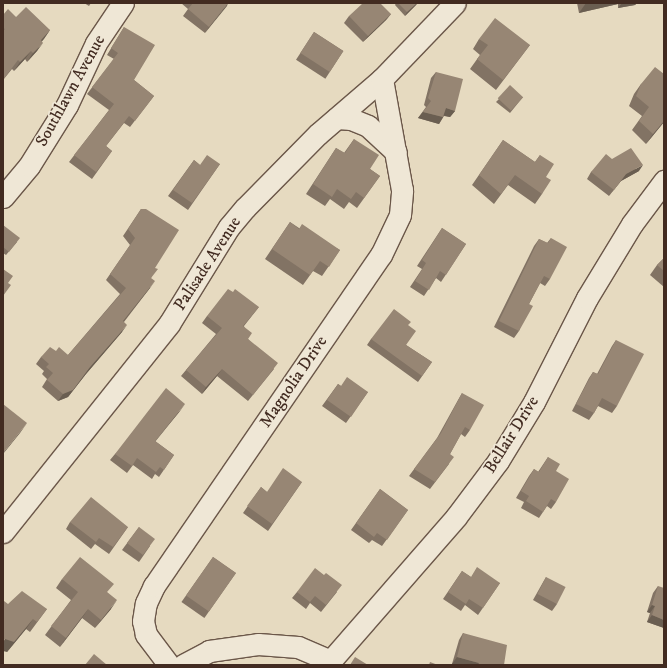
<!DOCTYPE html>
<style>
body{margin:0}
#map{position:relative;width:667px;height:668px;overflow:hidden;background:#e6dac0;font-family:"IM FELL DW Pica",serif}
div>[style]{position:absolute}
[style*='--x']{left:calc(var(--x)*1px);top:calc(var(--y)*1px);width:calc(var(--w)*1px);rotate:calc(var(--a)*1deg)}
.roads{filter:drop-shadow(1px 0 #6b5749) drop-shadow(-1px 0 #6b5749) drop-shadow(0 1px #6b5749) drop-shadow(0 -1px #6b5749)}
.minor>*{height:21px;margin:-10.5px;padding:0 10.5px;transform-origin:10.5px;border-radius:10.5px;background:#efe7d6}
.wall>*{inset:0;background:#827364;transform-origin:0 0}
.shaded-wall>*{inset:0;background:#6a5e51}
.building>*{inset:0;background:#978674;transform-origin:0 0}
span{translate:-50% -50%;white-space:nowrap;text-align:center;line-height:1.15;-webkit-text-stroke:3.5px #efe7d6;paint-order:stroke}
.street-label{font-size:17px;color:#422b21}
.frame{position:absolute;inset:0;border:4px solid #422b21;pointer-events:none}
</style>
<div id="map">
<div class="roads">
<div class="minor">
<i style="--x:337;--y:118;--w:14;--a:4"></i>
<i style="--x:351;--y:119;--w:18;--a:22"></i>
<i style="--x:368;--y:126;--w:38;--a:43"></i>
<i style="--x:3;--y:197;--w:40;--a:-50"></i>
<i style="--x:29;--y:166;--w:72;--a:-58.1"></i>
<i style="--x:67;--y:105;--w:68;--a:-64.9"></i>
<i style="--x:96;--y:43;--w:48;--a:-56"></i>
<i style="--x:3;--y:532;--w:266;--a:-51.4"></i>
<i style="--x:169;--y:324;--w:114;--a:-58.3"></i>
<i style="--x:229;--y:227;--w:25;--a:-50"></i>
<i style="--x:245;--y:208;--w:104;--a:-45.4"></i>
<i style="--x:318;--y:134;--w:84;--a:-40.7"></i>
<i style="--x:382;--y:79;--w:105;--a:-46.2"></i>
<i style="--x:169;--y:665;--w:39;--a:-127"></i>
<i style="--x:146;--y:634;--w:13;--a:-103"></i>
<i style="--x:143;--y:621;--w:18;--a:-81"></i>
<i style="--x:146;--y:603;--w:19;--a:-65"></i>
<i style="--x:154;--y:586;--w:401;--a:-55.6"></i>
<i style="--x:381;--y:255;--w:44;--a:-64.6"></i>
<i style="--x:400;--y:215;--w:25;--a:-85"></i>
<i style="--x:402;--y:190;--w:113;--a:-100.2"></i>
<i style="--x:183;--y:665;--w:30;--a:-28"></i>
<i style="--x:209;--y:651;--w:49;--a:-8.1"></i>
<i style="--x:258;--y:644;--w:40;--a:4.3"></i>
<i style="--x:298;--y:647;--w:36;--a:23"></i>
<i style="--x:327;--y:665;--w:196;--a:-48.9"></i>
<i style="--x:456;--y:517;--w:70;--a:-53.1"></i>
<i style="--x:498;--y:461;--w:69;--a:-58.6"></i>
<i style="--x:534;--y:402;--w:117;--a:-63"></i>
<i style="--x:587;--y:298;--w:87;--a:-58.7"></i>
<i style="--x:632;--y:224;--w:54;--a:-53.3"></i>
</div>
</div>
<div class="wall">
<i style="clip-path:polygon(84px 3px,91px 3px,89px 6px)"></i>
<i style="clip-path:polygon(181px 3px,228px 3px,205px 33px,183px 16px,188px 9px)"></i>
<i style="clip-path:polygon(396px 3px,418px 3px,405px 16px,395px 5px)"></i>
<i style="clip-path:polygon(577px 3px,637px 3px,635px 5px,618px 8px,618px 4px,579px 13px)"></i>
<i style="clip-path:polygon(391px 14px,386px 20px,363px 42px,344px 23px,349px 16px)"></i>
<i style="clip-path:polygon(3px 15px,16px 17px,50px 30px,42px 41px,37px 51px,27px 62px,25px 59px,14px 71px,12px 69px,3px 80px)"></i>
<i style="clip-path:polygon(124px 27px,134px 80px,154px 96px,130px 127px,124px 123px,106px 146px,112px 151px,92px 179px,69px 162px,109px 110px,87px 94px,114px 59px,107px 55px)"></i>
<i style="left:314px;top:32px;width:35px;height:33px;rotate:33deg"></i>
<i style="clip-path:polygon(479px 39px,530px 45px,496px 90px,470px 69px,480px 55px,473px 49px)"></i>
<i style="clip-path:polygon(436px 72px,455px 111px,450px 117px,444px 116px,439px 124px,418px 118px,426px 107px,424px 105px,431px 78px)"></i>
<i style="clip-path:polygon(664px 74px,664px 122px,646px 144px,632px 130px,642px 116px,629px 106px,634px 94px,641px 84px)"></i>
<i style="clip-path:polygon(523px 97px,510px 113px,496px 102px,499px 99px)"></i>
<i style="clip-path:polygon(354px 139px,370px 169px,380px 176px,357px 208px,349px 202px,344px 209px,330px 199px,325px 206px,306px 194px,336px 148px,344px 153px)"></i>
<i style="clip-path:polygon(503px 140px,535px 162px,540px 155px,546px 177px,542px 194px,535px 204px,508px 185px,494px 204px,472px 185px)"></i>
<i style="clip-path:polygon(612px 159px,639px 171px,621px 181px,609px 196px,587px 179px,591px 172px)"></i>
<i style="clip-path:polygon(194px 160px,200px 165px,220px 164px,188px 210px,168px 196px)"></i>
<i style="clip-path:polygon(141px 209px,155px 268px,151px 278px,150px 288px,124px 322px,122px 332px,86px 374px,68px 397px,58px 401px,42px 387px,47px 379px,42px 374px,44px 371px,36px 364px,41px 357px,56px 351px,68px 355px,120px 294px,106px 280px,130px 245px,123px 236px)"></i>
<i style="clip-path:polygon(290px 222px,299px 228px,340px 250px,322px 276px,313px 271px,303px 285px,265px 259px)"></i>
<i style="clip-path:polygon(3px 225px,17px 242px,6px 255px,3px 253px)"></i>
<i style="clip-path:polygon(442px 228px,466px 244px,441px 282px,436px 278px,424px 296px,410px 287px,422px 269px,417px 266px)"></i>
<i style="clip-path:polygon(551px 238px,550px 279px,545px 286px,540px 283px,529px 304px,519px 331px,514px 338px,494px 327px,534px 246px,539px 239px,547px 243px)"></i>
<i style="clip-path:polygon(664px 258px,664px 287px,650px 275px,657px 265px)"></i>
<i style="clip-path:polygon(259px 307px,244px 326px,248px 339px,274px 369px,248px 401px,217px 376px,202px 394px,181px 376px,216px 334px,202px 323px,207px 316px)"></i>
<i style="clip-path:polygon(408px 325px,406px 345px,432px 362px,418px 382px,367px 345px,371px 339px)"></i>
<i style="clip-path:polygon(616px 340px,617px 406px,612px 413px,598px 406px,594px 413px,589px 420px,572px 411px,589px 378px,593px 372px,597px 374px,612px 346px)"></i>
<i style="clip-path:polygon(338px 384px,341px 386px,368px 392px,346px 423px,322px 406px)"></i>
<i style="clip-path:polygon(462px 393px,470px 430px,465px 437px,461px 434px,450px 454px,449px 464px,430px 489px,409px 476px,437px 438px,458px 400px)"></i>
<i style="clip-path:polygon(180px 411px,155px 441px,174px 455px,159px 477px,155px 474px,152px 479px,133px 465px,127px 473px,110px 460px,115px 454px)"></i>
<i style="clip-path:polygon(548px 457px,556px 471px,556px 502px,551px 509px,547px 506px,539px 518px,521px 508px,524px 502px,516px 498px,529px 476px,534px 469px,538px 472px)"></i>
<i style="clip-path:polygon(302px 482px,268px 531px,243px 513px,261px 487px,267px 492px)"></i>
<i style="clip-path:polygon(380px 489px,408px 510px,382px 546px,372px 540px,369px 543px,351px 530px)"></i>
<i style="clip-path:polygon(70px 522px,128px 527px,109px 554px,95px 544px,91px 549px,66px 529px)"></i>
<i style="clip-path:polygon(139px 527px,150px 546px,139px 562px,122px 550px)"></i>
<i style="left:213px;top:557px;width:28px;height:55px;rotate:35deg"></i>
<i style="clip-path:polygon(462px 571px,471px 577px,500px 583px,478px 615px,465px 605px,461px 611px,443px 599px)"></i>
<i style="clip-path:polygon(324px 575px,337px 592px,321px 612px,310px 603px,306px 609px,292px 598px,297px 592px)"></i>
<i style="clip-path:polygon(546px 577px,557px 604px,552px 611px,533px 600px,542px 584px)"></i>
<i style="clip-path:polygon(62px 579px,108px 593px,111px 609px,95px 628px,82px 618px,60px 647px,45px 635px,71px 600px,56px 588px)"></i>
<i style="clip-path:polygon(658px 586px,664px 628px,647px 622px,650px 613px,647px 612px,653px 593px)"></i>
<i style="clip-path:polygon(8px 604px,47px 609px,30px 632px,26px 629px,7px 652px)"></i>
<i style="clip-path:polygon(463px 633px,504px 665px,456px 665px,452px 664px,459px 640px)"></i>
</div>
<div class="shaded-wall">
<i style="clip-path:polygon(228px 3px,227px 6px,205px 33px,209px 27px)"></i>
<i style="clip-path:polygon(417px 3px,416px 5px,405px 16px,407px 12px)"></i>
<i style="clip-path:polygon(586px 3px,618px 3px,618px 4px,579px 13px)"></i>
<i style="clip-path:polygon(622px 3px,637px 3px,635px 5px,618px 8px)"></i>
<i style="clip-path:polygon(391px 14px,386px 20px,363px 42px,368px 36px)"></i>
<i style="clip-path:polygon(50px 30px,44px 39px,35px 49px,41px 40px)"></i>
<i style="clip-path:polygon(43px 43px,37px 51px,27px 62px,33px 53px)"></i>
<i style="clip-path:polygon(31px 51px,25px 59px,14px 71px,20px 62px)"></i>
<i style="clip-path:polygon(446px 108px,455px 111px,450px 117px,441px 115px)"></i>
<i style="clip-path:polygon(423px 112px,443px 117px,439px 124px,418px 118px)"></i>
<i style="clip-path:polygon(664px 121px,664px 122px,646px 144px,653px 134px)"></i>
<i style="clip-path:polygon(643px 165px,639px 171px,621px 181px,609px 196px,626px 174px)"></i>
<i style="clip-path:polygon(155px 281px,150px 288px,118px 328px,123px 321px)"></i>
<i style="clip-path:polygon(127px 325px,122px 332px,86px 374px,68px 397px,58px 401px,63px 394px,90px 367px)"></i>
<i style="clip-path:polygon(222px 369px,217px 376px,202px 394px,206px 387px)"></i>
<i style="clip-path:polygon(185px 404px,180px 411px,150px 448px,155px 441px)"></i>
<i style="clip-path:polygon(27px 423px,20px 433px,3px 454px,3px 453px)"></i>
<i style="clip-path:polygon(117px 600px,111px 609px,95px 628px,101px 620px)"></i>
<i style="clip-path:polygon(652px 605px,655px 606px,650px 613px,647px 612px)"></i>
<i style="clip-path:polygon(88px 609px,82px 618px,60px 647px,66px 638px)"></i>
<i style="clip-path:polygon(652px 615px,664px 620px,664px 628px,647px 622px)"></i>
<i style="clip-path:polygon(33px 619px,26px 629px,7px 652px,3px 651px,3px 642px,5px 639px)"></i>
<i style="clip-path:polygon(457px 657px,479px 663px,478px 665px,456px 665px,452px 664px)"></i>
</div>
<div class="building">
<i style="clip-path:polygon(193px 3px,228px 3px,209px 27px,188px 9px)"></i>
<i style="clip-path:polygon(363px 3px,380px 3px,391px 14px,368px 36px,349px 16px)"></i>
<i style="clip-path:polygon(398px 3px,417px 3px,407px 12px)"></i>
<i style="clip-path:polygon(26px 7px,50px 30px,41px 40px,43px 43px,33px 53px,31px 51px,20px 62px,18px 60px,3px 80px,3px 31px,5px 29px,3px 28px,3px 15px,8px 9px,16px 17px)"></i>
<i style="clip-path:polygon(495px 18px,530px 45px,503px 80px,477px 59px,488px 45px,479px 39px)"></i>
<i style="clip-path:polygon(124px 27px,155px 45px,134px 80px,154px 96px,135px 121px,129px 116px,106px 146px,112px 151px,96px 172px,74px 155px,114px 104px,92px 87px,118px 53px,111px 48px)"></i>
<i style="left:314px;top:32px;width:35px;height:25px;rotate:33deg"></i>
<i style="clip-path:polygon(655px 67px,664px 74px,664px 121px,653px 134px,639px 121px,649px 107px,636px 96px,641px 84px)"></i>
<i style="clip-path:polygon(436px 72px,463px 79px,455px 111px,446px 108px,443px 117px,423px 112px,431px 101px,428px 98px)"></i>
<i style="left:510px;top:85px;width:18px;height:18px;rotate:43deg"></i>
<i style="clip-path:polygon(354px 139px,379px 155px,370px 169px,380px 176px,364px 198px,356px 192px,351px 199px,337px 189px,332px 197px,313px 184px,336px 148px,345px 153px)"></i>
<i style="clip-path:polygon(503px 140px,535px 162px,540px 155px,554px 164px,546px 177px,551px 180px,542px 194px,515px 175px,501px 194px,479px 175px)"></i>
<i style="clip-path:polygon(631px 148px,643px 165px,626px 174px,614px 190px,591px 172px,606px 154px,612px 159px)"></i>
<i style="clip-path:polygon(207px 155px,220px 164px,192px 203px,173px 190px,194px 160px,200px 165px)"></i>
<i style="clip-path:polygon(141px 209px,146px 209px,179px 230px,155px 268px,158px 269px,151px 278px,155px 281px,123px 321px,127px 325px,90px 367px,73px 390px,63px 394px,47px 380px,53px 373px,46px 367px,49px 364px,41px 357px,50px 347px,56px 351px,59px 347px,68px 355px,126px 288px,110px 274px,135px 238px,128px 229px)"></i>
<i style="clip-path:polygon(290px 222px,299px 229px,302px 224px,340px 250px,329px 267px,320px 261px,310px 275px,272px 249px)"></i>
<i style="clip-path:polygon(3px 225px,20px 238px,9px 252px,3px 247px)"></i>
<i style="clip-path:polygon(442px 228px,466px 244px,446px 275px,440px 271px,429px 290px,415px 281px,426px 263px,422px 260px)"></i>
<i style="clip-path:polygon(551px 238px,567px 247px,550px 279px,544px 276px,529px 304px,533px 306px,519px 331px,499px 321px,539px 239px,548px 243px)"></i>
<i style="clip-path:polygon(664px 258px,664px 271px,657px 265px)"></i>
<i style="clip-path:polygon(3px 269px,13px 276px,8px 283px,11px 285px,3px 296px)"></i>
<i style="clip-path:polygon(228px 289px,233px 292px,235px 289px,259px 307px,243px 326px,252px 333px,248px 339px,278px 363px,253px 395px,222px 369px,206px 387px,186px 370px,222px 328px,207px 316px)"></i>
<i style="clip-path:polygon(394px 309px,411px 322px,408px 325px,416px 331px,406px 345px,432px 362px,422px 376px,371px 339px)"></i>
<i style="clip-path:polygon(616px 340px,644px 354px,617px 406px,602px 398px,594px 413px,576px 404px,593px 372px,598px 374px)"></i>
<i style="clip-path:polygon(347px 377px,368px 392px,351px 417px,327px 400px,338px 384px,341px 386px)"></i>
<i style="clip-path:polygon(166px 388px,185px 404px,155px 441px,174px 455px,164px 470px,160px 467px,156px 472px,137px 458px,132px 466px,115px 454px)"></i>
<i style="clip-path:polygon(462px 393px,484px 405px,470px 430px,465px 427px,450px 454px,454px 457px,435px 482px,414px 469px,441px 433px)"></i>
<i style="clip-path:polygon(3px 404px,27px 423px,3px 453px)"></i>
<i style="clip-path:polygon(548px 457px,560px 464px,556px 471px,569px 479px,556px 502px,551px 499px,543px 512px,526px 501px,529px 496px,521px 491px,534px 469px,539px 472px)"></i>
<i style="clip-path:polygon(283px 468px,302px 482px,272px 524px,247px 506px,261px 487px,267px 492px)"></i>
<i style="clip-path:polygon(380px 489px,408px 510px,387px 540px,377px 533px,374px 537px,356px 523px)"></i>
<i style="clip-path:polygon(91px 497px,128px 527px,113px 547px,99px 538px,96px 542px,70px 522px)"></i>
<i style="left:139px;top:527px;width:20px;height:20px;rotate:37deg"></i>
<i style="clip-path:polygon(80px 557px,114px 584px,107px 592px,117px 600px,101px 620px,88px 609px,66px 638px,51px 626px,78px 592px,62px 579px)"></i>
<i style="left:213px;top:557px;width:28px;height:47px;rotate:35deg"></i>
<i style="clip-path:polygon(477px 567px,500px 583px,483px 608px,469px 599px,466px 604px,448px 592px,462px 571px,471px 577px)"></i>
<i style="clip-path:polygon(315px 568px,324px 575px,326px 573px,342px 585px,326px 605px,315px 596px,310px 602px,297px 592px)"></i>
<i style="left:546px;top:577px;width:22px;height:19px;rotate:27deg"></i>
<i style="clip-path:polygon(658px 586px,664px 588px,664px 620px,652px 615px,655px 606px,652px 605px)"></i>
<i style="clip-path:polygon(22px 591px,47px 609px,37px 622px,33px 619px,14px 642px,5px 639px,3px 642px,3px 603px,4px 601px,8px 604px)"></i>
<i style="clip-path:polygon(463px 633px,507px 645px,504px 665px,478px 665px,479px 663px,457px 657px)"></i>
<i style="clip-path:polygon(94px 654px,107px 665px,85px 665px)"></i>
<i style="clip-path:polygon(355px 657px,368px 665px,350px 665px)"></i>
<i style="clip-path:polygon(430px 662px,438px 665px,429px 665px)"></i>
</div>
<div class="street-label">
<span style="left:71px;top:91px;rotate:-61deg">Southlawn Avenue</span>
<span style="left:208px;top:264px;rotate:-57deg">Palisade Avenue</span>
<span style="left:294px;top:382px;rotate:-56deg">Magnolia Drive</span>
<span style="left:512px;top:435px;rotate:-58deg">Bellair Drive</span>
</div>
<div class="frame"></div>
</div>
